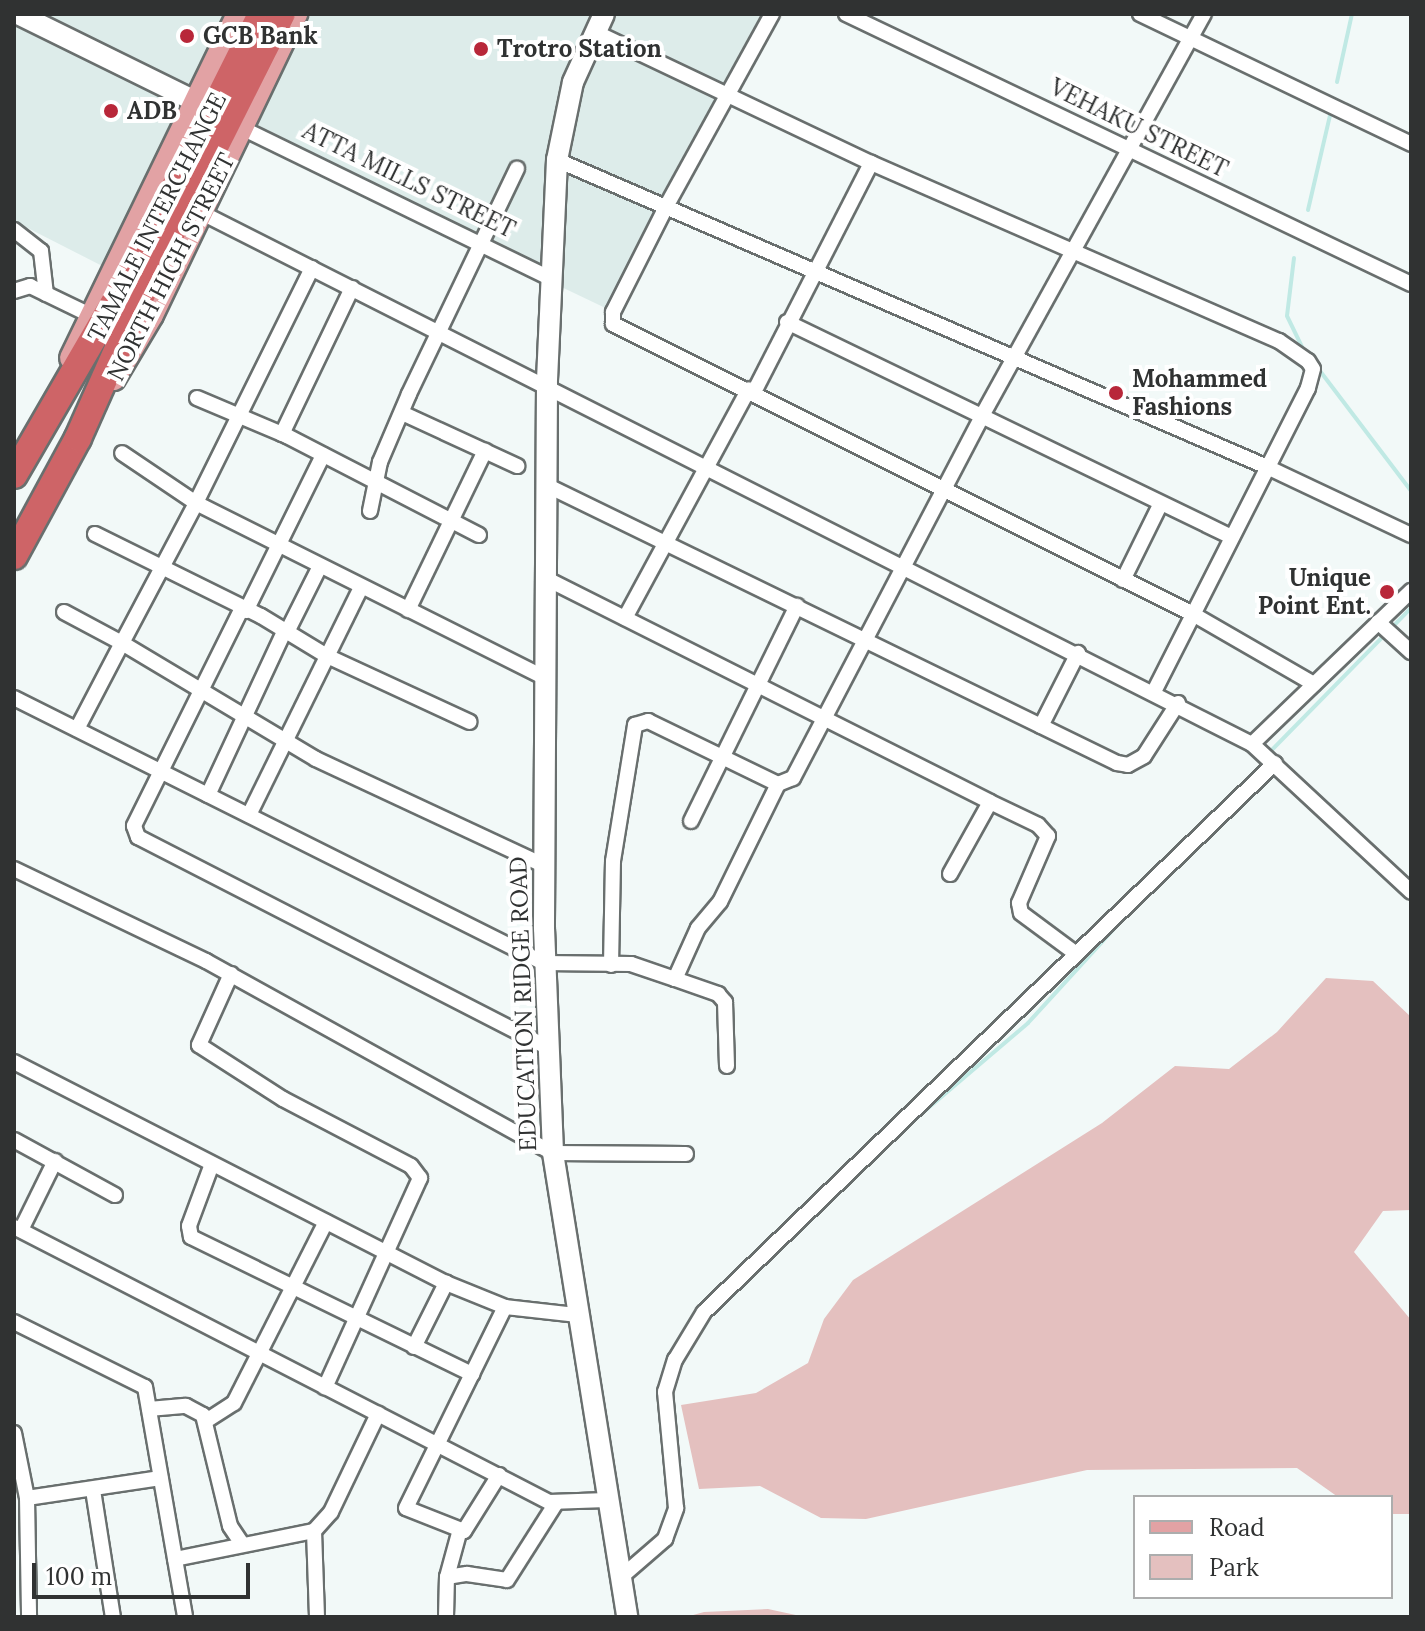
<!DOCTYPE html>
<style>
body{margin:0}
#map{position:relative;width:1425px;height:1631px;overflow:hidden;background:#f2f9f8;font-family:Lora,serif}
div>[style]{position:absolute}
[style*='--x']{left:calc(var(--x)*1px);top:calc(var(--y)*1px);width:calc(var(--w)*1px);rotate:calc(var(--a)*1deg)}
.built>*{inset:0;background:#ddecea}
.green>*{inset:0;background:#e4c0bf}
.stream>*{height:4px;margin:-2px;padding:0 2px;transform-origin:2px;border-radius:2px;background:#c0e9e4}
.roads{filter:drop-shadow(2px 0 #696f6e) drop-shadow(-2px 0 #696f6e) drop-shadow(0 2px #696f6e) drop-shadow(0 -2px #696f6e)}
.street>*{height:14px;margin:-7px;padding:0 7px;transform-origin:7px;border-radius:7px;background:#fff}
.secondary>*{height:20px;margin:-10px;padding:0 10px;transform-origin:10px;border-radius:10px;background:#fff}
.primary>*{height:22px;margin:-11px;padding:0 11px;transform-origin:11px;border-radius:11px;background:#e2a2a4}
.highway>*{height:26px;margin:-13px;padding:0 13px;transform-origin:13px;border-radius:13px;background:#ce6467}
.dots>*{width:22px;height:22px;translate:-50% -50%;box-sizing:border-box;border:4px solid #fff;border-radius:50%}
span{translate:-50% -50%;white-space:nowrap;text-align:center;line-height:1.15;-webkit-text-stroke:8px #fff;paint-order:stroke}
.poi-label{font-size:24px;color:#303232;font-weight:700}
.left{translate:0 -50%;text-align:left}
.right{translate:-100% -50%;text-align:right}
.street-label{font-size:24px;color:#303232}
.frame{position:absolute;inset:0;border:16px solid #303232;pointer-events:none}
.legend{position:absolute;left:1133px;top:1495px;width:260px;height:104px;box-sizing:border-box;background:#fff;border:2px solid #acadad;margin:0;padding:10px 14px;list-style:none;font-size:24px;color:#303232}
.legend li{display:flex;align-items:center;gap:16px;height:40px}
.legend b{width:40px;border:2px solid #acadad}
.scale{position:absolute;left:32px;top:1563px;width:218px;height:36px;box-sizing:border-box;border:4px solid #303232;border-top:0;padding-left:10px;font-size:24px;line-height:28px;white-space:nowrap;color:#303232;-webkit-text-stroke:6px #fff;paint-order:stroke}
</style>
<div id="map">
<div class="built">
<i style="clip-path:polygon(14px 14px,782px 14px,618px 314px,249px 138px,169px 300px,14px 221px)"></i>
</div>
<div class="green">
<i style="clip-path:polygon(1326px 978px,1373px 981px,1411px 1017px,1411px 1210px,1383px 1211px,1354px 1252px,1411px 1320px,1411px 1514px,1391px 1514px,1391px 1497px,1338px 1497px,1297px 1468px,1087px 1470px,866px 1519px,821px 1518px,760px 1486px,699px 1489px,681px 1405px,756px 1393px,808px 1363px,824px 1319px,853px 1280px,1102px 1123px,1175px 1066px,1229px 1069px,1277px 1032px)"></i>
<i style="clip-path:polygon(768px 1609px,805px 1617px,686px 1617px,704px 1612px)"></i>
</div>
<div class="stream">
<i style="--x:1337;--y:82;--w:70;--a:-77.6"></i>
<i style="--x:1308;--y:210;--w:102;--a:-76.9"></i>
<i style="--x:1294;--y:258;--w:58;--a:96.9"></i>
<i style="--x:1287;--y:316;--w:39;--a:64"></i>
<i style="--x:1317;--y:367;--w:156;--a:52.8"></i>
<i style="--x:1267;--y:755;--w:206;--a:-45.6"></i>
<i style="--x:906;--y:1127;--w:160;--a:-40.4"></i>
<i style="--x:1028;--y:1023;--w:142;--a:-47.6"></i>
<i style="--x:733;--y:1295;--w:13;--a:-51"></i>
</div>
<div class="roads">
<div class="street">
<i style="--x:772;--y:14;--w:220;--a:118.8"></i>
<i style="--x:666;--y:207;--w:118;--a:116.8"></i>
<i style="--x:613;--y:312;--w:12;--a:90"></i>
<i style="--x:613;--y:324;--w:646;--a:26.57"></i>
<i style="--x:1191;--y:613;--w:142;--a:30"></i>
<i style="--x:846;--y:14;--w:626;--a:25.54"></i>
<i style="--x:1140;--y:14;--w:301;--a:25.6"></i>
<i style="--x:595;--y:32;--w:306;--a:25.4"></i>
<i style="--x:871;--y:163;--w:445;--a:23.6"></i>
<i style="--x:1279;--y:341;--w:35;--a:35"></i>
<i style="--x:1308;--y:361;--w:9;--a:58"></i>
<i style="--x:1313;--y:369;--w:20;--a:105"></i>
<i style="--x:1308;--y:388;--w:340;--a:116.9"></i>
<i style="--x:242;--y:128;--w:345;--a:26"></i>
<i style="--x:557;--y:160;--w:774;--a:23.38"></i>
<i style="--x:1267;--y:467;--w:159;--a:25.3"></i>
<i style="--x:202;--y:213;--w:1177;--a:26.83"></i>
<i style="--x:1252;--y:744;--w:217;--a:42.9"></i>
<i style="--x:14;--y:230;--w:34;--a:38"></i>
<i style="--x:41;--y:251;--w:43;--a:83.4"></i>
<i style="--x:312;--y:268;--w:262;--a:116.3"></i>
<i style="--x:196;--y:503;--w:389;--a:26.6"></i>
<i style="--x:14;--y:291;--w:17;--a:-17"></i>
<i style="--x:30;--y:286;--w:67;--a:25.8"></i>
<i style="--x:787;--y:322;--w:491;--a:25.8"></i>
<i style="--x:755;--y:390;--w:255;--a:-62.9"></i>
<i style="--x:197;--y:398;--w:98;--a:22.9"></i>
<i style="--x:287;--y:436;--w:216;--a:27.3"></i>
<i style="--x:402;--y:413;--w:127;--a:24.7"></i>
<i style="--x:282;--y:434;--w:162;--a:-64.4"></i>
<i style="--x:546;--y:485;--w:635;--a:25.96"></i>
<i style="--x:1117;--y:763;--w:11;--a:10"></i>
<i style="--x:1128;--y:765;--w:18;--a:-29"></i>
<i style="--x:1144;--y:756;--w:63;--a:-57.3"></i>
<i style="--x:370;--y:511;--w:50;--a:-78.5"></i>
<i style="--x:380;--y:462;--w:74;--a:-66.9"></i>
<i style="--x:409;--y:394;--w:250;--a:-64.4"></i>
<i style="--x:95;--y:534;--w:185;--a:26.3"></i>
<i style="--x:261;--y:616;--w:77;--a:31.2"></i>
<i style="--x:327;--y:656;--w:157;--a:24.8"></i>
<i style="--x:545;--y:578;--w:498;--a:26.7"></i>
<i style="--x:1123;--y:580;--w:84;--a:-63.7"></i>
<i style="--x:241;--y:610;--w:241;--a:116.4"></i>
<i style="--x:134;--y:826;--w:12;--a:70"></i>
<i style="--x:138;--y:837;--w:460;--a:27.2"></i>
<i style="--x:408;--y:610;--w:177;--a:-64.2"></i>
<i style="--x:246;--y:611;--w:174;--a:-63.7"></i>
<i style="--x:64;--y:612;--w:66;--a:28.1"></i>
<i style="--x:122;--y:643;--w:158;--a:-62.1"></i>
<i style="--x:196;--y:503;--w:89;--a:-146"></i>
<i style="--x:625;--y:618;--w:260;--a:-61.6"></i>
<i style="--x:1378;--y:622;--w:45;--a:42.3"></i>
<i style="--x:287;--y:632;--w:74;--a:-63.4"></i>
<i style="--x:14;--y:698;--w:593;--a:26.57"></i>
<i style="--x:544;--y:963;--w:87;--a:0.7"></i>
<i style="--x:631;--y:964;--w:46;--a:18.8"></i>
<i style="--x:675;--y:979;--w:56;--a:-65.7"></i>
<i style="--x:698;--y:928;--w:34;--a:-50"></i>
<i style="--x:720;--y:902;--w:131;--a:-63.8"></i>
<i style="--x:778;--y:784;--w:16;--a:-22"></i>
<i style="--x:793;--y:778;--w:411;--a:-62.4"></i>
<i style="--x:983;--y:414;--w:457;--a:-61.1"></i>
<i style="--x:1041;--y:726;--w:82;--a:-63.1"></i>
<i style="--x:77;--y:729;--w:97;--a:-62.4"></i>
<i style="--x:122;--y:643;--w:226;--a:30.9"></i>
<i style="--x:316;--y:759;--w:251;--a:25"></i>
<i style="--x:1252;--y:744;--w:221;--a:-43.9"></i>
<i style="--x:208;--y:795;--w:182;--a:-65"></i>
<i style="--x:249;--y:815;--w:254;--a:-63.8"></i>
<i style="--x:691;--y:821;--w:240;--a:-63.8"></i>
<i style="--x:14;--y:869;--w:213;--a:25.6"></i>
<i style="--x:206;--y:961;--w:397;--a:29"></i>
<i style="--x:553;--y:1153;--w:133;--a:0.4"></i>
<i style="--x:950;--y:874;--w:82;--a:-60.9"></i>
<i style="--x:990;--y:802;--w:53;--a:25.6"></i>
<i style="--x:1038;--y:825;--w:15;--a:48"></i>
<i style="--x:1048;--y:836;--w:73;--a:113.4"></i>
<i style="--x:1019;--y:903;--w:10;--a:79"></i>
<i style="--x:1021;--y:913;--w:67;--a:36.5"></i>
<i style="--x:611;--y:965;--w:104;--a:-88.9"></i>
<i style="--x:613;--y:861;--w:138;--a:-80.8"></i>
<i style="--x:635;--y:725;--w:14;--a:-17"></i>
<i style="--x:648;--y:721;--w:144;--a:25.9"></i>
<i style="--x:231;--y:974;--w:78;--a:114.3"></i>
<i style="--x:199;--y:1045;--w:100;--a:32.7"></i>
<i style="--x:283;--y:1099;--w:144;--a:27.6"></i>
<i style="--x:411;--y:1166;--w:15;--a:53"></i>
<i style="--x:420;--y:1178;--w:230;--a:114.4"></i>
<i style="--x:675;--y:979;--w:46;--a:19.2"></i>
<i style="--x:718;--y:994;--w:11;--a:49"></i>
<i style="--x:725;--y:1002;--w:64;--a:88.2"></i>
<i style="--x:14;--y:1062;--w:485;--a:27.1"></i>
<i style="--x:446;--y:1283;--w:64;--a:22.1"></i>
<i style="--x:505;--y:1307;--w:71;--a:6.4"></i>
<i style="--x:14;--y:1140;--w:115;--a:28.6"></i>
<i style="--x:212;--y:1164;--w:66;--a:110.4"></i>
<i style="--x:189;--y:1226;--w:11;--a:80"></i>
<i style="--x:191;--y:1237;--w:313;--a:26"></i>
<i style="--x:14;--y:1227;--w:602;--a:27.2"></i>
<i style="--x:549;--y:1502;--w:58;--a:-2"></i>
<i style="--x:21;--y:1230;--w:77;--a:-63.8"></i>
<i style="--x:14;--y:1322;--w:146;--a:26.4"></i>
<i style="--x:145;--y:1387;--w:233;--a:80.1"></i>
<i style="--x:414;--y:1347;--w:72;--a:-63.4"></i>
<i style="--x:149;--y:1409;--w:37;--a:-5"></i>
<i style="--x:186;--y:1406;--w:19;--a:28"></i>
<i style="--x:203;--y:1415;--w:114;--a:76.3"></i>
<i style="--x:230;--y:1526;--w:22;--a:56"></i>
<i style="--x:206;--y:1421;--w:33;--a:-33"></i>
<i style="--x:234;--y:1403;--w:203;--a:-63.1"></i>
<i style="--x:14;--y:1433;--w:66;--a:78.7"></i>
<i style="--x:27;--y:1498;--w:119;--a:89"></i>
<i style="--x:499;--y:1475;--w:66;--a:122"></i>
<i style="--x:464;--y:1531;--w:62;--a:-158.4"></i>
<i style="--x:406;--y:1508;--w:224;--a:-63.8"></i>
<i style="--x:93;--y:1490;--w:129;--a:81.1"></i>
<i style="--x:27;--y:1498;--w:135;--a:-8.5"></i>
<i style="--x:314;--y:1531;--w:86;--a:88"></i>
<i style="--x:175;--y:1559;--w:142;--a:-11.4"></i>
<i style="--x:314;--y:1531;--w:25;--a:-48"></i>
<i style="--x:331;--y:1512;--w:109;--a:-64.4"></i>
<i style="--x:447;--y:1577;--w:46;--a:-74.7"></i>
<i style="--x:620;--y:1578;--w:60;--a:-40.9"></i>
<i style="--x:665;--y:1539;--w:33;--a:-70"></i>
<i style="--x:676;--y:1508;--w:117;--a:-95.4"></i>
<i style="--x:665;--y:1392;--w:34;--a:-73"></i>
<i style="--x:675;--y:1360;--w:56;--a:-58.9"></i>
<i style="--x:704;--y:1312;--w:792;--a:-43.87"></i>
<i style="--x:446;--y:1617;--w:40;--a:-88.6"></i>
<i style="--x:447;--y:1577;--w:20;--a:-9"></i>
<i style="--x:467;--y:1574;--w:40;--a:8.5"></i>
<i style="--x:507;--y:1580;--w:91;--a:-57.5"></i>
</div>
<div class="secondary">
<i style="--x:18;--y:14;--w:197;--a:26.2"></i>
<i style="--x:604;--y:14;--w:75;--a:114.5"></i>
<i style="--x:573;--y:82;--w:80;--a:101.6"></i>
<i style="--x:557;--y:160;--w:224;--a:92.6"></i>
<i style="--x:547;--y:384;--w:544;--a:90.32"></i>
<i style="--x:544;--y:928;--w:225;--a:87.7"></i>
<i style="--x:553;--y:1153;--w:470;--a:80.9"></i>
</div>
<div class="primary">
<i style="--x:71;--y:358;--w:382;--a:-64.1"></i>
<i style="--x:114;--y:379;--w:74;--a:-59.3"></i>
<i style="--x:152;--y:315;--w:334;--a:-64.4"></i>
</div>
<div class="highway">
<i style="--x:14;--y:475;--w:237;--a:-59.9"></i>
<i style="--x:133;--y:270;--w:286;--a:-63.4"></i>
<i style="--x:14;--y:556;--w:134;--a:-61.5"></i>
<i style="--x:78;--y:438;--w:177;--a:-66"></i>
<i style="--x:150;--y:276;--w:293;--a:-63.3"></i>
</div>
</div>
<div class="dots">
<i style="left:187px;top:36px;background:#b82739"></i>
<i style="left:481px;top:49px;background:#b82739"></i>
<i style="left:111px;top:111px;background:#b82739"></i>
<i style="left:1116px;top:393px;background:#b82739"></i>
<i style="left:1387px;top:592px;background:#b82739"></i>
</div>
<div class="poi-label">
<span class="left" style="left:203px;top:36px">GCB Bank</span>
<span class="left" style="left:497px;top:49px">Trotro Station</span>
<span class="left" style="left:127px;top:111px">ADB</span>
<span class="left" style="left:1132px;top:393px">Mohammed<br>Fashions</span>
<span class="right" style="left:1371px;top:592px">Unique<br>Point Ent.</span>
</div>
<div class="street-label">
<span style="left:1139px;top:128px;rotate:26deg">VEHAKU STREET</span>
<span style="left:409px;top:180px;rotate:26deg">ATTA MILLS STREET</span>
<span style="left:157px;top:217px;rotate:-63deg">TAMALE INTERCHANGE</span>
<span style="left:171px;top:267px;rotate:-63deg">NORTH HIGH STREET</span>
<span style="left:523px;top:1004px;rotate:-92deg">EDUCATION RIDGE ROAD</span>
</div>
<div class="frame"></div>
<ul class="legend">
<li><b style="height:10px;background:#e2a2a4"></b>Road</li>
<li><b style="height:22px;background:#e4c0bf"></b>Park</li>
</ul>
<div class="scale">100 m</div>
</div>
